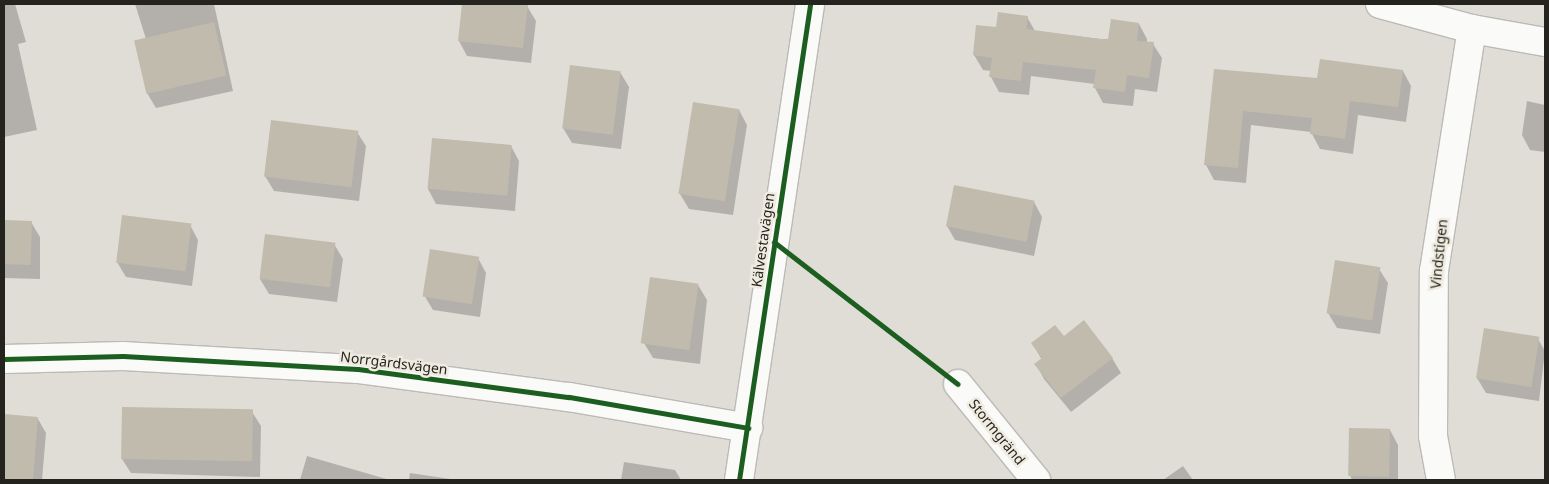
<!DOCTYPE html>
<meta charset="utf-8">
<style>
body{margin:0}
#map{position:relative;width:1549px;height:484px;overflow:hidden;background:#e0ddd6;font-family:"Noto Sans",sans-serif}
div>[style]{position:absolute}
[style*='--x']{left:calc(var(--x)*1px);top:calc(var(--y)*1px);width:calc(var(--w)*1px);rotate:calc(var(--a)*1deg)}
.shadow>*{inset:0;background:#0003}
.building>*{inset:0;background:#c1bbae;transform-origin:0 0}
.roads{filter:drop-shadow(1px 0 #bcbab5) drop-shadow(-1px 0 #bcbab5) drop-shadow(0 1px #bcbab5) drop-shadow(0 -1px #bcbab5)}
.minor>*{height:28px;margin:-14px;padding:0 14px;transform-origin:14px;border-radius:14px;background:#fafaf9}
.cycleway>*{height:5px;margin:-2.5px;padding:0 2.5px;transform-origin:2.5px;border-radius:2.5px;background:#1b5e20}
span{translate:-50% -50%;white-space:nowrap;text-align:center;line-height:1.15;-webkit-text-stroke:5px #f0ebe0;paint-order:stroke}
.street-label{font-size:14px;color:#24231e}
.frame{position:absolute;inset:0;border:5px solid #24231e;pointer-events:none}
</style>
<div id="map">
<div class="shadow">
<i style="clip-path:polygon(4px 4px,15px 4px,26px 42px,18px 44px,37px 130px,4px 137px)"></i>
<i style="clip-path:polygon(135px 4px,214px 4px,233px 91px,156px 108px,147px 93px,136px 41px,146px 39px)"></i>
<i style="clip-path:polygon(463px 4px,527px 6px,536px 21px,531px 63px,467px 56px,459px 41px)"></i>
<i style="clip-path:polygon(1027px 17px,1035px 31px,1109px 40px,1139px 24px,1147px 39px,1147px 43px,1153px 44px,1162px 58px,1157px 92px,1135px 89px,1133px 106px,1103px 103px,1095px 88px,1095px 84px,1031px 76px,1029px 95px,999px 92px,991px 77px,991px 71px,983px 70px,974px 55px,997px 29px)"></i>
<i style="clip-path:polygon(1215px 70px,1318px 79px,1403px 71px,1411px 86px,1406px 122px,1358px 115px,1353px 154px,1320px 149px,1311px 132px,1251px 125px,1246px 183px,1214px 180px,1206px 165px)"></i>
<i style="clip-path:polygon(620px 72px,629px 87px,621px 149px,572px 143px,563px 128px)"></i>
<i style="clip-path:polygon(1527px 101px,1545px 105px,1545px 152px,1530px 150px,1522px 135px)"></i>
<i style="clip-path:polygon(739px 110px,747px 125px,733px 215px,689px 209px,680px 194px)"></i>
<i style="clip-path:polygon(357px 132px,366px 146px,359px 201px,274px 191px,265px 176px)"></i>
<i style="clip-path:polygon(433px 139px,511px 146px,519px 161px,515px 211px,436px 204px,428px 189px)"></i>
<i style="clip-path:polygon(1034px 202px,1042px 217px,1034px 256px,955px 240px,947px 226px)"></i>
<i style="clip-path:polygon(4px 222px,31px 222px,40px 237px,40px 279px,4px 278px)"></i>
<i style="clip-path:polygon(190px 225px,198px 240px,192px 286px,126px 277px,117px 262px)"></i>
<i style="clip-path:polygon(334px 244px,343px 259px,337px 302px,269px 294px,260px 279px)"></i>
<i style="clip-path:polygon(478px 258px,486px 273px,480px 317px,433px 310px,424px 295px)"></i>
<i style="clip-path:polygon(1379px 269px,1388px 283px,1380px 334px,1337px 328px,1328px 313px)"></i>
<i style="clip-path:polygon(698px 285px,707px 300px,700px 364px,653px 358px,644px 343px)"></i>
<i style="clip-path:polygon(1538px 339px,1545px 351px,1539px 401px,1486px 393px,1477px 378px)"></i>
<i style="clip-path:polygon(1032px 343px,1112px 358px,1121px 373px,1071px 412px,1044px 379px,1036px 364px,1042px 360px)"></i>
<i style="clip-path:polygon(252px 412px,261px 426px,260px 477px,131px 473px,122px 459px)"></i>
<i style="clip-path:polygon(4px 415px,38px 419px,46px 433px,42px 480px,4px 480px)"></i>
<i style="clip-path:polygon(1390px 430px,1398px 445px,1398px 480px,1352px 480px,1350px 475px)"></i>
<i style="clip-path:polygon(307px 456px,390px 480px,300px 480px)"></i>
<i style="clip-path:polygon(624px 462px,675px 470px,681px 480px,621px 480px)"></i>
<i style="clip-path:polygon(1183px 466px,1193px 480px,1163px 480px)"></i>
<i style="clip-path:polygon(410px 473px,457px 480px,409px 480px)"></i>
</div>
<div class="building">
<i style="clip-path:polygon(462px 4px,528px 4px,523px 48px,458px 41px)"></i>
<i style="clip-path:polygon(998px 12px,1028px 16px,1026px 29px,1100px 39px,1108px 39px,1111px 19px,1139px 23px,1137px 41px,1154px 42px,1149px 78px,1127px 75px,1125px 92px,1093px 88px,1096px 70px,1023px 62px,1021px 81px,989px 77px,992px 58px,973px 55px,976px 25px,996px 27px)"></i>
<i style="left:214px;top:22px;width:55px;height:82px;rotate:77deg"></i>
<i style="clip-path:polygon(1320px 59px,1403px 70px,1398px 107px,1350px 101px,1345px 139px,1310px 134px,1312px 118px,1243px 111px,1238px 168px,1204px 165px,1214px 69px,1317px 78px)"></i>
<i style="left:570px;top:65px;width:51px;height:64px;rotate:7deg"></i>
<i style="left:693px;top:102px;width:47px;height:93px;rotate:9deg"></i>
<i style="left:271px;top:120px;width:88px;height:57px;rotate:7deg"></i>
<i style="left:432px;top:138px;width:80px;height:51px;rotate:5deg"></i>
<i style="left:954px;top:185px;width:82px;height:42px;rotate:11deg"></i>
<i style="left:122px;top:215px;width:70px;height:48px;rotate:7deg"></i>
<i style="left:4px;top:220px;width:28px;height:44px;rotate:2deg"></i>
<i style="left:265px;top:234px;width:71px;height:45px;rotate:7deg"></i>
<i style="left:430px;top:249px;width:50px;height:48px;rotate:9deg"></i>
<i style="left:1335px;top:260px;width:46px;height:54px;rotate:9deg"></i>
<i style="left:650px;top:277px;width:49px;height:67px;rotate:8deg"></i>
<i style="clip-path:polygon(1084px 320px,1113px 358px,1061px 398px,1034px 364px,1042px 358px,1031px 343px,1055px 325px,1064px 336px)"></i>
<i style="left:1484px;top:328px;width:56px;height:51px;rotate:9deg"></i>
<i style="left:122px;top:407px;width:131px;height:52px;rotate:1deg"></i>
<i style="clip-path:polygon(4px 414px,38px 417px,33px 480px,4px 480px)"></i>
<i style="left:1349px;top:428px;width:41px;height:48px;rotate:1deg"></i>
</div>
<div class="roads">
<div class="minor">
<i style="--x:1380;--y:4;--w:95;--a:15.2"></i>
<i style="--x:1472;--y:29;--w:74;--a:10.1"></i>
<i style="--x:4;--y:359;--w:119;--a:-1.4"></i>
<i style="--x:123;--y:356;--w:235;--a:3.2"></i>
<i style="--x:358;--y:369;--w:213;--a:7.6"></i>
<i style="--x:569;--y:397;--w:182;--a:9.8"></i>
<i style="--x:958;--y:384;--w:124;--a:50.9"></i>
<i style="--x:739;--y:480;--w:481;--a:-81.5"></i>
<i style="--x:1441;--y:480;--w:45;--a:-100.3"></i>
<i style="--x:1433;--y:436;--w:165;--a:-89.7"></i>
<i style="--x:1434;--y:271;--w:245;--a:-81.1"></i>
</div>
</div>
<div class="cycleway">
<i style="--x:774;--y:242;--w:232;--a:37.7"></i>
<i style="--x:4;--y:359;--w:119;--a:-1.4"></i>
<i style="--x:123;--y:356;--w:235;--a:3.2"></i>
<i style="--x:358;--y:369;--w:213;--a:7.6"></i>
<i style="--x:569;--y:397;--w:182;--a:9.8"></i>
<i style="--x:739;--y:480;--w:481;--a:-81.5"></i>
</div>
<div class="street-label">
<span style="left:763px;top:240px;rotate:-82deg">Kälvestavägen</span>
<span style="left:1439px;top:254px;rotate:-84deg">Vindstigen</span>
<span style="left:394px;top:363px;rotate:7deg">Norrgårdsvägen</span>
<span style="left:997px;top:432px;rotate:51deg">Stormgränd</span>
</div>
<div class="frame"></div>
</div>
